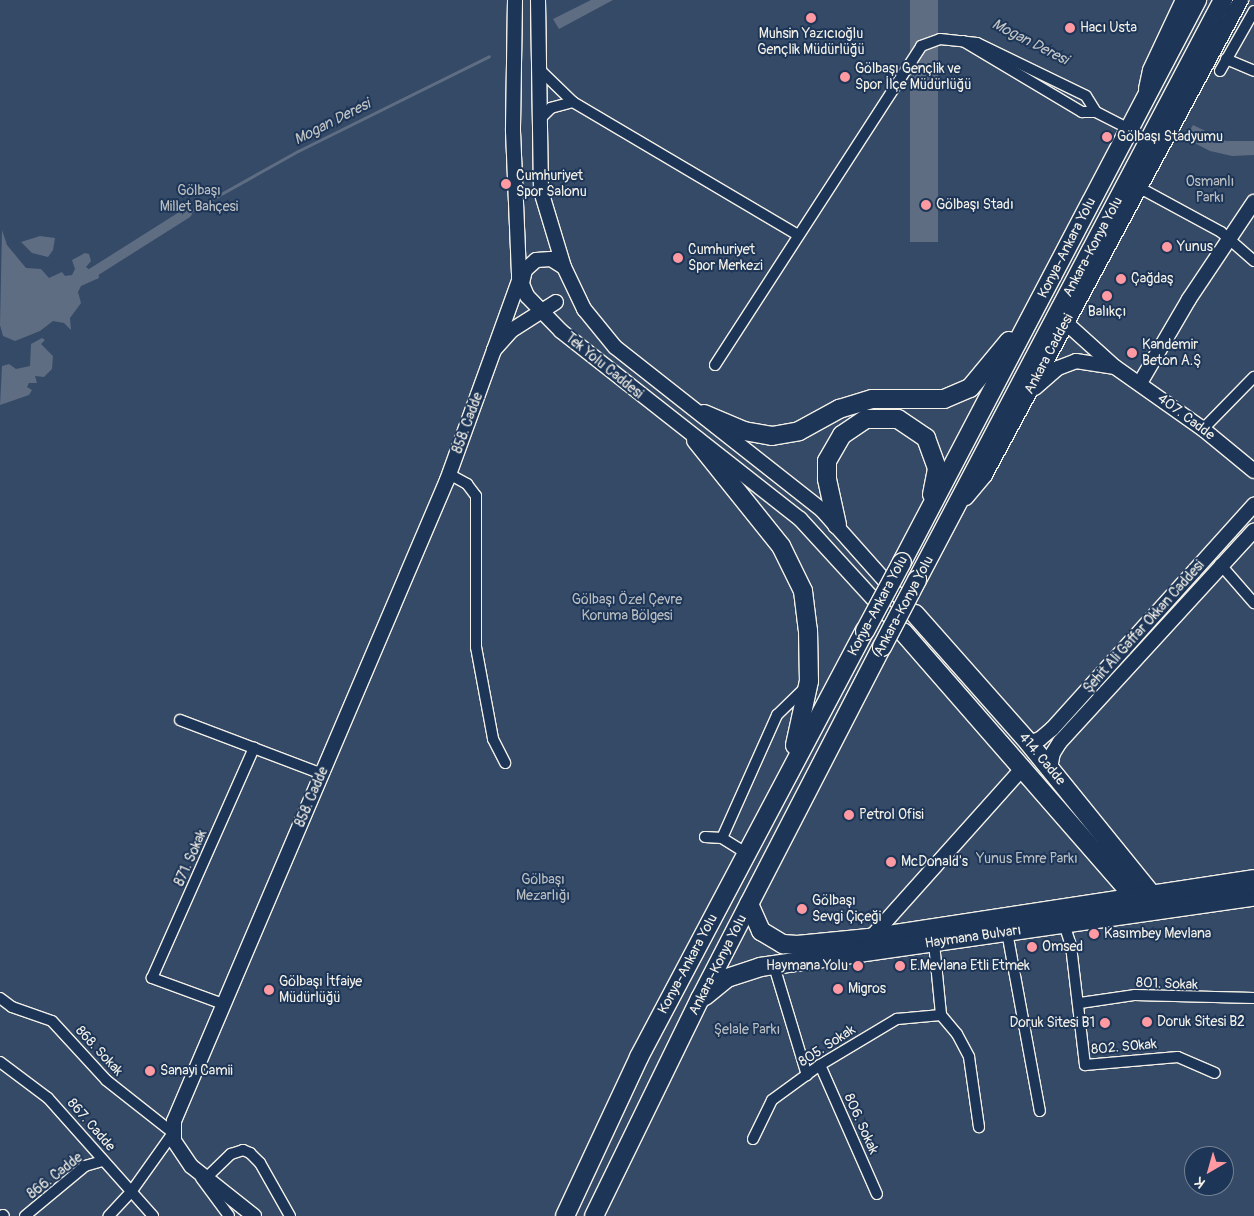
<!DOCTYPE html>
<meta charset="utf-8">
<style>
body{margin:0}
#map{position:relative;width:1254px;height:1216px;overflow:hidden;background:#1d3557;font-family:Pangolin,sans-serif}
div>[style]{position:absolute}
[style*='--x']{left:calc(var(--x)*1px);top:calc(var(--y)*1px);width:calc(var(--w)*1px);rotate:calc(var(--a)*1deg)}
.green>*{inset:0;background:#354a67}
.water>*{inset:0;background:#5e6d82;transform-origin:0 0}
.stream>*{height:3px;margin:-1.5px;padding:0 1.5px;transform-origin:1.5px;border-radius:1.5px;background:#5e6d82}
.canal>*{height:10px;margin:-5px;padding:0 5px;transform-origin:5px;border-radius:5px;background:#5e6d82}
.roads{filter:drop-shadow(1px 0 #f4f1e8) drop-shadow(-1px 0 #f4f1e8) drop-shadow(0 1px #f4f1e8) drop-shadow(0 -1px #f4f1e8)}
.street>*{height:10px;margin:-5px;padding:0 5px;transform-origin:5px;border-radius:5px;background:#1d3557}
.secondary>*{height:14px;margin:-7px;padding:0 7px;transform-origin:7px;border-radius:7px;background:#1d3557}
.highway>*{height:18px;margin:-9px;padding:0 9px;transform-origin:9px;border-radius:9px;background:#1d3557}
.bridges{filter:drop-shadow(1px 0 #f4f1e8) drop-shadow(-1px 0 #f4f1e8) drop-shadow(0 1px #f4f1e8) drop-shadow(0 -1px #f4f1e8)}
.highway-bridge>*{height:18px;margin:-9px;padding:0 9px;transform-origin:9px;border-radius:9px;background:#1d3557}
.dots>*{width:14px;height:14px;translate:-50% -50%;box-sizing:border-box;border:2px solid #1d3557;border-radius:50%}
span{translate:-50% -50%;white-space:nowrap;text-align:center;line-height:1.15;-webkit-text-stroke:4px #1d3557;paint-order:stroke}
.poi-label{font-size:14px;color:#f4f1e8}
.left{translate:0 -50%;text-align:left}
.right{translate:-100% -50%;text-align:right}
.park-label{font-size:14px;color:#bbbfc1}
.street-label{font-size:14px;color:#f4f1e8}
.water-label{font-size:15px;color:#c0c3c4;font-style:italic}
.north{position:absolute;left:1184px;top:1146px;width:50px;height:50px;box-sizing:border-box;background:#1d3557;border:1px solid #738091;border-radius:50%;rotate:218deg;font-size:14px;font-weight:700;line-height:20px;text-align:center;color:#f4f1e8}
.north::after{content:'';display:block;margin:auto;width:18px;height:22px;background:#ff9aa2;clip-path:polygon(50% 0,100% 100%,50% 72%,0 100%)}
</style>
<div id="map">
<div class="green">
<i style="clip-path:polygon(evenodd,0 0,1254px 0,1254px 1216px,0 1216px,0 0,1194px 1156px,1224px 1156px,1224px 1186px,1194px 1186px,1194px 1156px)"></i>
</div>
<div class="water">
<i style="clip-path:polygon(591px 0,613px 0,559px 29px,553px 19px)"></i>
<i style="left:910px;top:0;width:28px;height:242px"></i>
<i style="clip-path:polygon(1193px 125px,1226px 141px,1254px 141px,1254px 155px,1232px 156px,1210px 151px,1185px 138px)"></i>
<i style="clip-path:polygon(2px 230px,7px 245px,26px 268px,41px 269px,49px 278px,62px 272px,65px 276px,72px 275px,75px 269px,72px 260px,85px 253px,89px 254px,91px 261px,86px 267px,90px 270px,98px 268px,99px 278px,81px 286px,78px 292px,81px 303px,70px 318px,71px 330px,64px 323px,53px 321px,40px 331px,15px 341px,3px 336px,0 325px)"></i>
<i style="clip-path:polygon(40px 236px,55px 238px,53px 250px,48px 257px,32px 253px,21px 242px)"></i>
<i style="clip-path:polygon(42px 338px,45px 340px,41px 344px,53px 356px,52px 369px,44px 377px,35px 376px,37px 383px,29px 383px,27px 387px,32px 390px,29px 395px,0 405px,2px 366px,9px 364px,16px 369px,30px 366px,31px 344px)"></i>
</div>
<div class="stream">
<i style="--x:187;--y:213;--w:127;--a:-29.2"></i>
<i style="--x:298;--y:151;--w:213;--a:-26.4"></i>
</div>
<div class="canal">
<i style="--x:89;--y:275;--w:116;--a:-32.3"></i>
</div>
<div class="roads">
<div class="street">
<i style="--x:963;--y:41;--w:139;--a:30.8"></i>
<i style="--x:1082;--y:112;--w:14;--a:0"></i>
<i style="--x:1096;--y:112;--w:36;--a:27"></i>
<i style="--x:1226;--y:59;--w:30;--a:23"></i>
<i style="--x:538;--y:68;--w:49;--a:44.2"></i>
<i style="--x:573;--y:102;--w:23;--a:165"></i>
<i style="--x:551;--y:108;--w:17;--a:135"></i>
<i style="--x:1220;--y:71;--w:69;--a:-60.5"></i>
<i style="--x:573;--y:102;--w:261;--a:30.6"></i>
<i style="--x:1140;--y:188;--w:92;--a:28.5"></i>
<i style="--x:1221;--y:232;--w:44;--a:41.3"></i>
<i style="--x:715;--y:365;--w:380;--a:-57.1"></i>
<i style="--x:921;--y:46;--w:20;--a:-20"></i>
<i style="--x:940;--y:39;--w:37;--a:6"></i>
<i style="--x:977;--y:43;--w:121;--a:25.9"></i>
<i style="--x:1086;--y:96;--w:19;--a:58"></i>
<i style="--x:1203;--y:429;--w:73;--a:-45.6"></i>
<i style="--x:449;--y:474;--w:21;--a:29"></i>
<i style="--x:467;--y:484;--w:15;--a:53"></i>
<i style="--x:476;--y:496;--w:151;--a:90"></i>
<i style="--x:476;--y:647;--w:94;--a:79.5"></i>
<i style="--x:493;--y:739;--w:27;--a:63"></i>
<i style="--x:1220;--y:564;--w:52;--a:48.9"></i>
<i style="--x:180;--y:720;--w:152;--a:20.8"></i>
<i style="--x:705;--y:837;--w:17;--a:3"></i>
<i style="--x:746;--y:853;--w:28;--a:-148"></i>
<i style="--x:722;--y:838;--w:135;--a:-65.9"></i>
<i style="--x:777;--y:715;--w:40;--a:-44"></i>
<i style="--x:1064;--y:924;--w:23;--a:72"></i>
<i style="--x:1071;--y:946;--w:120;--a:83.3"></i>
<i style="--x:1085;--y:1065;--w:93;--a:-4.9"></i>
<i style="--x:1178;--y:1057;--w:40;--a:23.4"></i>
<i style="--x:1007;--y:932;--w:182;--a:79.6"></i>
<i style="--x:934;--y:943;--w:72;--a:84.4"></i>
<i style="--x:941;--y:1015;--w:25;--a:50"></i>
<i style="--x:957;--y:1034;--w:26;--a:62"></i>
<i style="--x:969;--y:1057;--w:71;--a:81.9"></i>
<i style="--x:774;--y:966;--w:114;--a:73.2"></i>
<i style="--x:0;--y:998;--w:15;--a:37"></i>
<i style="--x:12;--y:1007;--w:42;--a:19.3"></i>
<i style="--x:52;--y:1021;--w:80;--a:47.5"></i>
<i style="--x:106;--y:1080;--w:85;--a:38.3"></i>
<i style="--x:173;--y:1133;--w:72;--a:125.4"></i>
<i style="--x:131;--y:1192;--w:33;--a:133"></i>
<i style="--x:1080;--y:1003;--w:56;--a:-8.3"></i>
<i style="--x:1135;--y:995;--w:119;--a:1.4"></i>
<i style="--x:223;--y:1004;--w:76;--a:-159.9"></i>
<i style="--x:152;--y:978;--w:252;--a:-66.1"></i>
<i style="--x:0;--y:1062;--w:60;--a:36.9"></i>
<i style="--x:48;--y:1098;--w:158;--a:48.3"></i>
<i style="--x:820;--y:1065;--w:141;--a:66.2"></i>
<i style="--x:753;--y:1139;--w:43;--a:-64"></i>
<i style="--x:772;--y:1100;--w:59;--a:-36.1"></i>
<i style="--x:820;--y:1065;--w:90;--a:-30.9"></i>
<i style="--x:897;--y:1019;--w:44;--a:-5.2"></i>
<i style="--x:201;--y:1178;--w:47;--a:53.6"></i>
<i style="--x:206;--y:1178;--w:35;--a:-44"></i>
<i style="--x:231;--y:1154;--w:13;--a:-18"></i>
<i style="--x:243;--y:1150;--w:8;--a:23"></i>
<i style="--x:250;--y:1153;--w:14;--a:45"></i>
<i style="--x:260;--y:1163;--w:61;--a:60.5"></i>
<i style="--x:3;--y:1215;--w:1;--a:45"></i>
<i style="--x:25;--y:1216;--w:78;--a:-39.8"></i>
<i style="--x:85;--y:1166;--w:19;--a:-16"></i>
</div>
<div class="secondary">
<i style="--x:515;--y:0;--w:131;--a:90.9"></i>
<i style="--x:513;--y:131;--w:146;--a:87.6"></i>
<i style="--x:519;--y:277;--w:21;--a:67"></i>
<i style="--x:527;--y:296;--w:49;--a:45.8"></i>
<i style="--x:561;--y:331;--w:304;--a:38.2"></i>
<i style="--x:800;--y:519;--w:148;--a:47.5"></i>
<i style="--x:538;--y:0;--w:191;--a:89.1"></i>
<i style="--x:541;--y:191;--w:79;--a:73.2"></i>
<i style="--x:564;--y:267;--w:47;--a:64.5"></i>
<i style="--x:584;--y:309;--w:49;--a:50.8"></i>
<i style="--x:615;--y:347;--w:263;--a:38.2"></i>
<i style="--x:822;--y:510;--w:134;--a:48.3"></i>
<i style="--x:1146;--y:89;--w:19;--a:-78"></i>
<i style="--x:1150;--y:70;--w:77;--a:-64.8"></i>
<i style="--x:521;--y:275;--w:80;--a:109.8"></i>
<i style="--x:494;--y:350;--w:27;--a:-48"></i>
<i style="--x:512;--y:330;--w:52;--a:-32.5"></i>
<i style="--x:522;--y:283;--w:13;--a:-77"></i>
<i style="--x:525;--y:270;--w:15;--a:-42"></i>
<i style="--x:536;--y:260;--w:15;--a:-4"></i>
<i style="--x:551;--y:259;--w:15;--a:32"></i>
<i style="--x:1065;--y:322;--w:67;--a:42"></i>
<i style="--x:1115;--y:367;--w:108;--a:35.2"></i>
<i style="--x:1203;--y:429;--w:66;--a:39.5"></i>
<i style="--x:1140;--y:383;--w:97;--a:-59.7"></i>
<i style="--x:1189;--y:299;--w:117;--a:-56.2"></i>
<i style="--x:1035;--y:388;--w:30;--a:-41"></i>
<i style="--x:1058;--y:368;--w:19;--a:-21"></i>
<i style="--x:1076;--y:361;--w:38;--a:9"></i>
<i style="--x:966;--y:498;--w:30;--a:-50"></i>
<i style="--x:985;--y:475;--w:540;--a:-61.68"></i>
<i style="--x:1029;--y:743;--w:12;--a:-20"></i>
<i style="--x:1040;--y:739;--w:16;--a:-40"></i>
<i style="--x:1052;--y:729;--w:302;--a:-48"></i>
<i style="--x:1050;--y:768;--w:15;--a:-79"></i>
<i style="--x:1053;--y:753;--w:13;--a:-58"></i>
<i style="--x:1060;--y:742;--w:287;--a:-47.5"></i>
<i style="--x:868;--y:941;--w:231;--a:-48.2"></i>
<i style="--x:254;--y:1216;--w:80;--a:-141.6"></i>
<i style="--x:191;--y:1166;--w:30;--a:-124"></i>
<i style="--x:174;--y:1141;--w:20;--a:-90"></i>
<i style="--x:174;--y:1121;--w:697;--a:-66.93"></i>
<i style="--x:447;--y:480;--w:138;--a:-70.1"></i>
</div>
<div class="highway">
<i style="--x:704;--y:414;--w:43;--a:23"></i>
<i style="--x:744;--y:431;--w:28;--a:10"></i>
<i style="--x:772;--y:436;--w:27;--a:-10"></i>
<i style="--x:799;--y:431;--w:46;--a:-28.8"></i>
<i style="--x:839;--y:409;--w:34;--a:-17"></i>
<i style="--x:872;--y:399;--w:72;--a:0"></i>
<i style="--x:944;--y:399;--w:28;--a:-23"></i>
<i style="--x:970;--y:388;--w:61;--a:-50.3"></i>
<i style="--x:696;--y:440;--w:136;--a:51.3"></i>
<i style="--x:781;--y:546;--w:50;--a:63.9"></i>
<i style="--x:803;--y:591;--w:39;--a:83"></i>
<i style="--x:808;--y:630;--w:51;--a:88.9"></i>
<i style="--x:809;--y:681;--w:66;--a:102.3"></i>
<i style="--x:837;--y:525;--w:47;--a:-102.3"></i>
<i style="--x:827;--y:479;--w:18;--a:-90"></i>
<i style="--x:827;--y:461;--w:30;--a:-60"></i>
<i style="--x:842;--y:435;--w:29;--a:-34"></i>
<i style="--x:866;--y:419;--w:32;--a:0"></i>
<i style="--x:898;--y:419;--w:34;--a:34"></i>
<i style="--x:926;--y:438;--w:33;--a:70"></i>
<i style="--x:937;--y:469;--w:26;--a:101"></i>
<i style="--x:902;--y:562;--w:635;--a:-62.3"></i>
<i style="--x:917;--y:580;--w:656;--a:-62.18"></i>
<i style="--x:915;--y:614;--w:172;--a:48.5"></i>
<i style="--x:1029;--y:743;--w:202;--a:51"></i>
<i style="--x:903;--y:632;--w:357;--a:48.9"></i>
<i style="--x:749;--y:904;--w:30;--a:66"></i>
<i style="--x:761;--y:931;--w:26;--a:31"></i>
<i style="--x:783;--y:944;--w:14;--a:4"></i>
<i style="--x:797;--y:945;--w:72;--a:-5.6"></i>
<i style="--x:869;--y:938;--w:389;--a:-8.7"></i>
<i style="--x:705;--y:996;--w:28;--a:-39"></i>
<i style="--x:727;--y:978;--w:35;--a:-18"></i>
<i style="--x:760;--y:967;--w:499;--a:-8.1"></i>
<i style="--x:565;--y:1216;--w:175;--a:-65"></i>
<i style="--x:639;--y:1057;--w:482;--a:-62.1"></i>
<i style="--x:594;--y:1216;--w:242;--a:-64"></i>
<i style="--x:700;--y:999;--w:396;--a:-62.7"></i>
</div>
</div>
<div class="bridges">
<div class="highway-bridge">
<i style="--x:865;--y:631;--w:78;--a:-61.8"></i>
<i style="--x:882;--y:647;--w:76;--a:-62.4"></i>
</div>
</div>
<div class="dots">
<i style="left:811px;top:18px;background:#ff9aa2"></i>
<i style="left:1070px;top:28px;background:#ff9aa2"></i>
<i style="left:845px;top:77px;background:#ff9aa2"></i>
<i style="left:1107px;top:137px;background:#ff9aa2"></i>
<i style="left:506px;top:184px;background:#ff9aa2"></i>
<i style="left:926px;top:205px;background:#ff9aa2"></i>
<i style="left:1167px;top:247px;background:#ff9aa2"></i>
<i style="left:678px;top:258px;background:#ff9aa2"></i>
<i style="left:1121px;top:279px;background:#ff9aa2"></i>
<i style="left:1107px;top:296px;background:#ff9aa2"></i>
<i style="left:1132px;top:353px;background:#ff9aa2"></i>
<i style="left:849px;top:815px;background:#ff9aa2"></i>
<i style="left:891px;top:862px;background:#ff9aa2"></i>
<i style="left:802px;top:909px;background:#ff9aa2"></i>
<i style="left:1094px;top:934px;background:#ff9aa2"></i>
<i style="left:1032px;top:947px;background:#ff9aa2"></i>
<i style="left:858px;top:966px;background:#ff9aa2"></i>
<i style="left:900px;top:966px;background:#ff9aa2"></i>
<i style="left:838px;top:989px;background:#ff9aa2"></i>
<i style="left:269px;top:990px;background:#ff9aa2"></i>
<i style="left:1147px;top:1022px;background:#ff9aa2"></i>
<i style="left:1105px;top:1023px;background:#ff9aa2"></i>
<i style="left:150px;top:1071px;background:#ff9aa2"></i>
</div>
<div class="poi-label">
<span class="left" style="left:1080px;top:28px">Hacı Usta</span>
<span style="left:811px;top:42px">Muhsin Yazıcıoğlu<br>Gençlik Müdürlüğü</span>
<span class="left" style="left:855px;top:77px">Gölbaşı Gençlik ve<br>Spor İlçe Müdürlüğü</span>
<span class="left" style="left:1117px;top:137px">Gölbaşı Stadyumu</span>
<span class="left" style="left:516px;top:184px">Cumhuriyet<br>Spor Salonu</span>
<span class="left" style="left:936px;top:205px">Gölbaşı Stadı</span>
<span class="left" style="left:1177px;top:247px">Yunus</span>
<span class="left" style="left:688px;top:258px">Cumhuriyet<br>Spor Merkezi</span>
<span class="left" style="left:1131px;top:279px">Çağdaş</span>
<span style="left:1107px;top:312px">Balıkçı</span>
<span class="left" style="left:1142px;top:353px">Kandemir<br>Beton A.Ş</span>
<span class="left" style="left:859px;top:815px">Petrol Ofisi</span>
<span class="left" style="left:901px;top:862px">McDonald's</span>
<span class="left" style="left:812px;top:909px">Gölbaşı<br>Sevgi Çiçeği</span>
<span class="left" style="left:1104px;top:934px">Kasımbey Mevlana</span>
<span class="left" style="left:1042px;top:947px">Omsed</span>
<span class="right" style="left:848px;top:966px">Haymana Yolu</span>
<span class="left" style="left:910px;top:966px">E.Mevlana Etli Etmek</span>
<span class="left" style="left:279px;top:990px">Gölbaşı İtfaiye<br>Müdürlüğü</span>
<span class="left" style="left:848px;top:989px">Migros</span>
<span class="left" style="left:1157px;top:1022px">Doruk Sitesi B2</span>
<span class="right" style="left:1095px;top:1023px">Doruk Sitesi B1</span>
<span class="left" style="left:160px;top:1071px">Sanayi Camii</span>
</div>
<div class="park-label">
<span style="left:1210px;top:190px">Osmanlı<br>Parkı</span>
<span style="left:199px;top:199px">Gölbaşı<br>Millet Bahçesi</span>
<span style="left:627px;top:608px">Gölbaşı Özel Çevre<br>Koruma Bölgesi</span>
<span style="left:1027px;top:859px">Yunus Emre Parkı</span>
<span style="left:543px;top:888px">Gölbaşı<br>Mezarlığı</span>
<span style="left:747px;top:1030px">Şelale Parkı</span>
</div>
<div class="street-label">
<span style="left:1093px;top:247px;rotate:-62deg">Ankara-Konya Yolu</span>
<span style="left:1067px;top:248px;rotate:-63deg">Konya-Ankara Yolu</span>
<span style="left:1049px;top:354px;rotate:-62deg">Ankara Caddesi</span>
<span style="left:604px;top:366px;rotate:39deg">Tek Yolu Caddesi</span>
<span style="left:1186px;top:417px;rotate:37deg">407. Cadde</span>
<span style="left:468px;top:423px;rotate:-70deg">858. Cadde</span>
<span style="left:878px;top:606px;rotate:-62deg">Konya-Ankara Yolu</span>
<span style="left:904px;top:606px;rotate:-62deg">Ankara-Konya Yolu</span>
<span style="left:1144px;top:627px;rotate:-48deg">Şehit Ali Gaffar Okkan Caddesi</span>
<span style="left:1042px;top:759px;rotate:50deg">414. Cadde</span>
<span style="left:312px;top:797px;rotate:-67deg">858. Cadde</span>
<span style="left:191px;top:858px;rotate:-66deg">871. Sokak</span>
<span style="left:973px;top:937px;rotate:-8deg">Haymana Bulvarı</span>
<span style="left:688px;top:964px;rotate:-62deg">Konya-Ankara Yolu</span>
<span style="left:718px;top:965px;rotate:-63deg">Ankara-Konya Yolu</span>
<span style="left:1167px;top:984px;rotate:2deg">801. Sokak</span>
<span style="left:827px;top:1046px;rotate:-33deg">805. Sokak</span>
<span style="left:1124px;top:1047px;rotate:-5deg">802. SOkak</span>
<span style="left:99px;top:1051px;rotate:47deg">868. Sokak</span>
<span style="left:861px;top:1124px;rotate:66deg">806. Sokak</span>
<span style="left:91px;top:1125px;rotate:49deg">867. Cadde</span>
<span style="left:55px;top:1176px;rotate:-38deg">866. Cadde</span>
</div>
<div class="water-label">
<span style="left:1030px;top:42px;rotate:27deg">Mogan Deresi</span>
<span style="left:332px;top:122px;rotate:-27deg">Mogan Deresi</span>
</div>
<div class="north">K</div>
</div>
